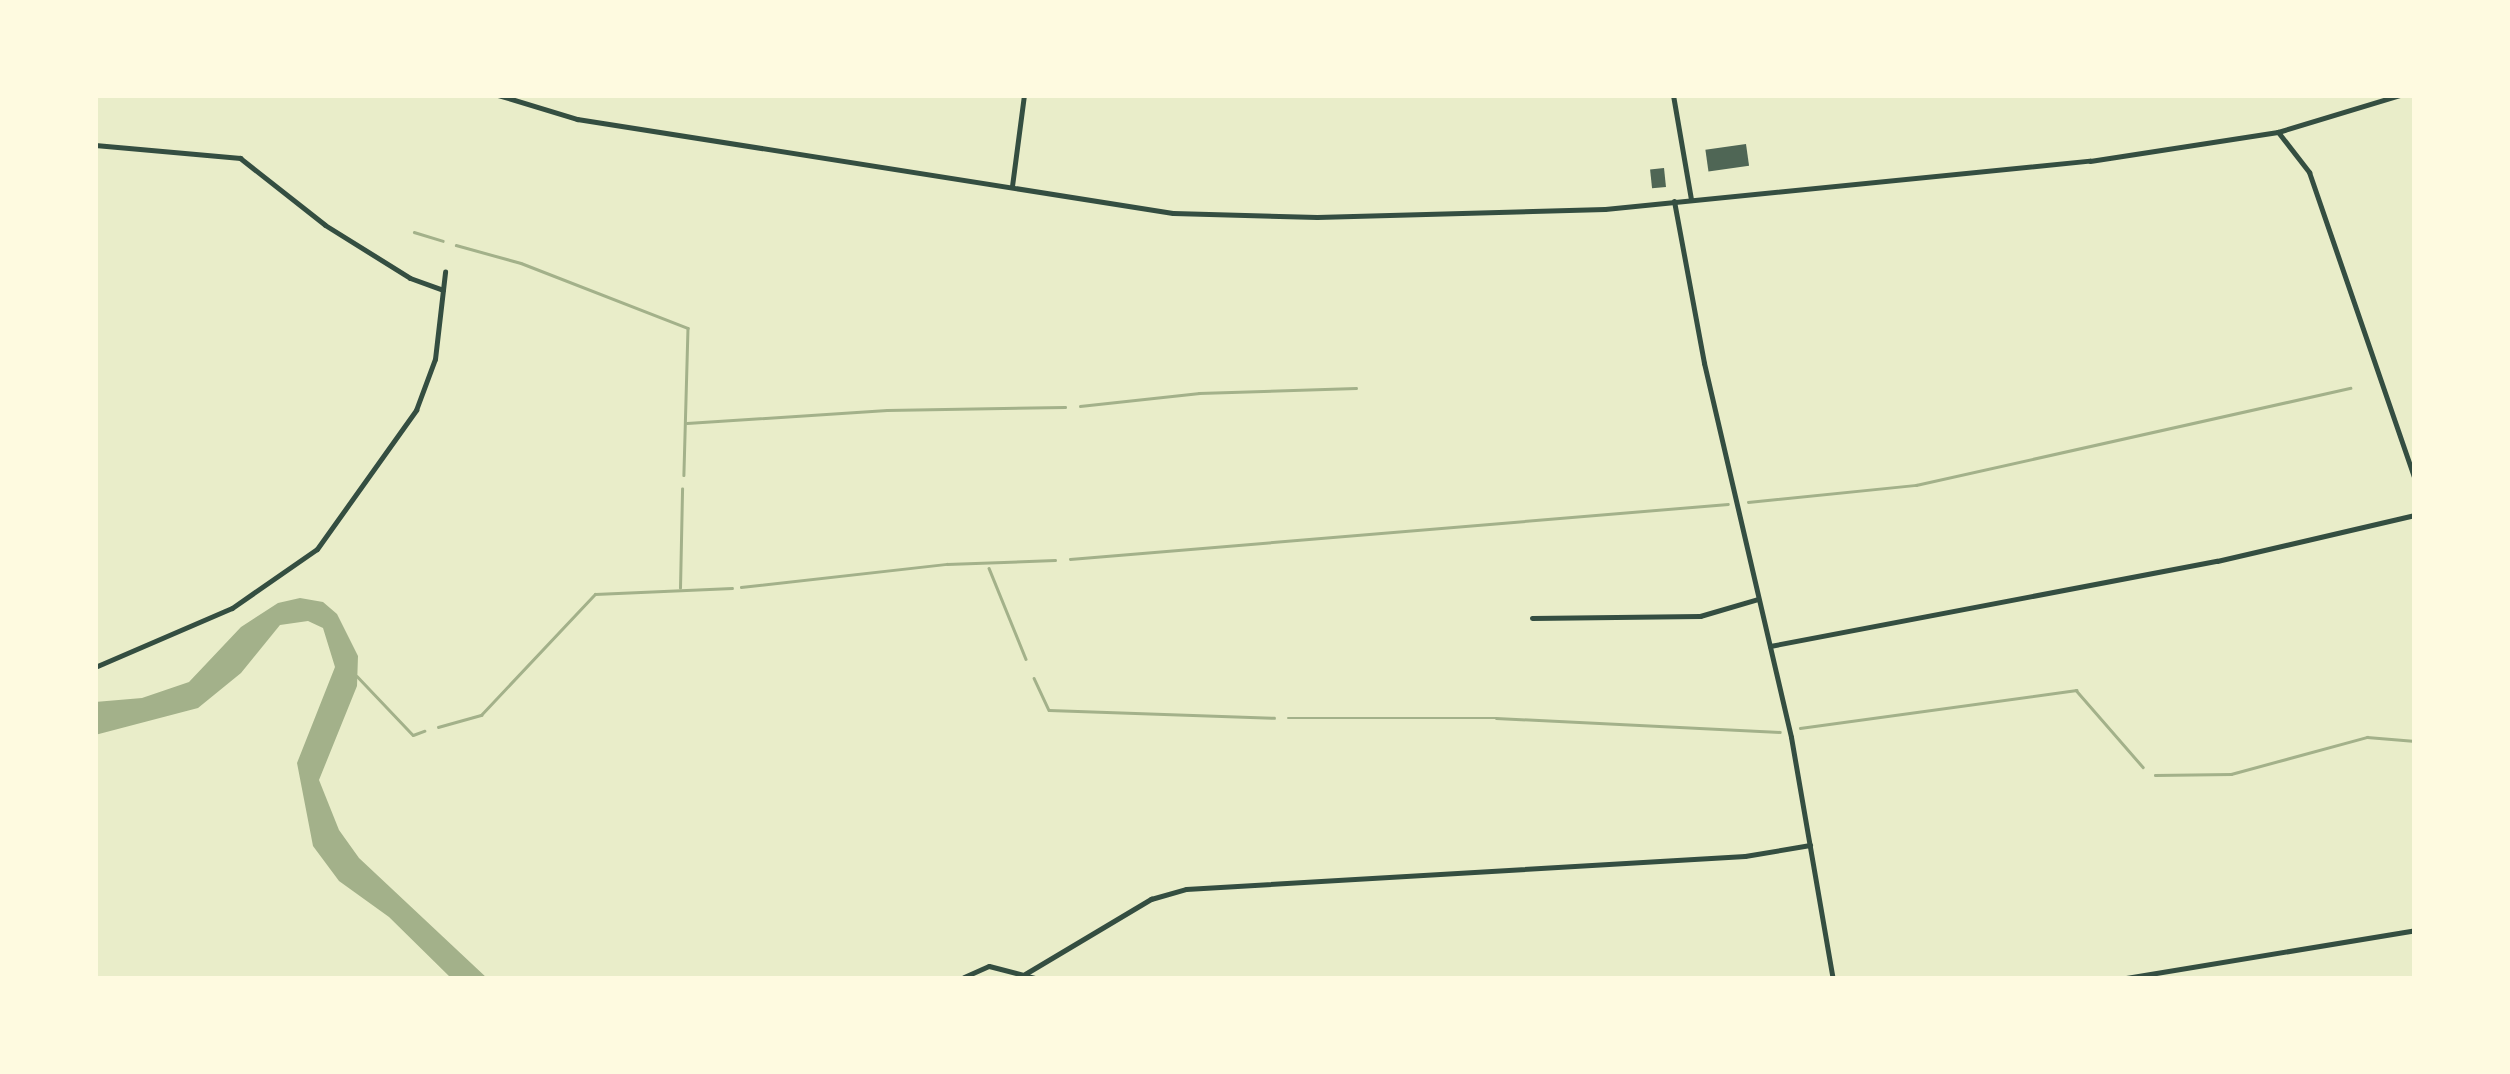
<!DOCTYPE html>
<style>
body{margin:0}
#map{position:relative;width:2510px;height:1074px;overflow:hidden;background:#e9edc9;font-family:"Alegreya Sans",sans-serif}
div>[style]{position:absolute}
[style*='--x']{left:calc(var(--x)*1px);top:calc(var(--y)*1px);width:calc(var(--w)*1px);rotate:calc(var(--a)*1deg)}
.water>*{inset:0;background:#a3b18a}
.stream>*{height:2.5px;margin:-1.25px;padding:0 1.25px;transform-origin:1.25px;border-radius:1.25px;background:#a3b18a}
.building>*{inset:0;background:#4f6655;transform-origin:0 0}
.minor>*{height:5px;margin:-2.5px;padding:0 2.5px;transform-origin:2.5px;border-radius:2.5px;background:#344e41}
span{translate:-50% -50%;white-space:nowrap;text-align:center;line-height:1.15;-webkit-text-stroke:10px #fefae0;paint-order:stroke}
.frame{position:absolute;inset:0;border:98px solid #fefae0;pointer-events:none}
</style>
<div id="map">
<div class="water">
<i style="clip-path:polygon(300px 598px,323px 602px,337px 614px,358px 656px,357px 686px,319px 780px,339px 830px,359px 858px,488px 979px,452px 979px,389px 917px,339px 881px,313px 846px,297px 763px,335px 667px,323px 628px,308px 621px,280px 625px,241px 673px,198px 708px,95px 735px,95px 702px,142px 698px,189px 682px,241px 627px,278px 603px)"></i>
</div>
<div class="stream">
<i style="--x:414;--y:232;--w:30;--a:17"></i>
<i style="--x:456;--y:245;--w:67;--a:15.5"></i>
<i style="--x:521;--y:263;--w:179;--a:21.3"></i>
<i style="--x:688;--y:328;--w:147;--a:91.6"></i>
<i style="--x:1080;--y:406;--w:120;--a:-6.2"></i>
<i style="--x:1199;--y:393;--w:157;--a:-1.8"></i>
<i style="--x:687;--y:423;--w:200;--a:-3.7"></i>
<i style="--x:887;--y:410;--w:178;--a:-1"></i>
<i style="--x:1748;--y:502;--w:169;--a:-5.8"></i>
<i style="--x:1916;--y:485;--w:445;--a:-12.6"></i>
<i style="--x:1070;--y:559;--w:660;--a:-4.78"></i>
<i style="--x:989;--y:568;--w:98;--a:67.9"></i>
<i style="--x:741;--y:587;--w:207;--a:-6.4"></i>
<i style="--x:947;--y:564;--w:108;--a:-2.1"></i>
<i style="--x:680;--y:588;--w:99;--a:-88.8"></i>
<i style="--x:357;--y:676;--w:81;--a:46.5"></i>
<i style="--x:413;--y:735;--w:12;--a:-20"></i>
<i style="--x:1034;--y:678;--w:35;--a:65"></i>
<i style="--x:1049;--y:710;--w:225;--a:2"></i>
<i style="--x:1288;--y:718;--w:208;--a:0"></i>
<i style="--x:1496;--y:718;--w:284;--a:2.8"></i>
<i style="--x:438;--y:727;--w:45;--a:-15.6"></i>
<i style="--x:481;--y:715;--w:166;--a:-46.7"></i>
<i style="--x:595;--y:594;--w:137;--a:-2.5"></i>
<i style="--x:1800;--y:728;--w:279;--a:-7.8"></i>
<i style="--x:2076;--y:690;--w:102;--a:49"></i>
<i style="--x:2155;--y:775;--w:76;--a:-0.8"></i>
<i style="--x:2231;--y:774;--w:141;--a:-15.2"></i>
<i style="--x:2367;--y:737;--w:48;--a:4.8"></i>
</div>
<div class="building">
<i style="left:1746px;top:144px;width:22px;height:41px;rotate:82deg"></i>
<i style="left:1664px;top:168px;width:19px;height:14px;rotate:84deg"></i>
</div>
<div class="minor">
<i style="--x:498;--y:95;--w:83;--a:16.9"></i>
<i style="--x:577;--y:119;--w:603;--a:8.96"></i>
<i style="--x:1173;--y:213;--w:144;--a:1.6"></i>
<i style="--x:1317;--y:217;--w:288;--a:-1.6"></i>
<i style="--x:1605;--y:209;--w:487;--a:-5.7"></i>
<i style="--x:2090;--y:161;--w:190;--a:-8.8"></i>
<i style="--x:2278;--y:132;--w:127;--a:-16.9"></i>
<i style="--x:1673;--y:95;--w:106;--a:80.2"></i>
<i style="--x:2278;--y:132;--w:51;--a:52.2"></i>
<i style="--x:2309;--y:172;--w:326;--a:71"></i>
<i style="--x:95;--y:145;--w:146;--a:5.1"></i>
<i style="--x:240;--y:158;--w:108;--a:38.2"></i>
<i style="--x:325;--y:225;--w:100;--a:31.9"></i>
<i style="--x:410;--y:278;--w:35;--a:20"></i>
<i style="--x:1012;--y:186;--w:92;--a:-82.5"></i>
<i style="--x:1674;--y:201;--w:165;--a:79.5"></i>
<i style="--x:1704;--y:363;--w:384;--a:76.9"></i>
<i style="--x:1791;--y:737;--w:246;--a:80.2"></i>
<i style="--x:1532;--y:618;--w:168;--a:-0.7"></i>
<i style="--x:1700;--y:616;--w:60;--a:-16.3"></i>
<i style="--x:1770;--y:646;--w:455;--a:-10.8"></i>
<i style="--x:2217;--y:561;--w:203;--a:-13.1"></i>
<i style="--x:95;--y:667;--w:149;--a:-23.3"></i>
<i style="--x:232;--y:608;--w:103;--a:-34.8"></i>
<i style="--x:317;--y:549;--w:171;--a:-54.5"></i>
<i style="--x:416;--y:410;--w:54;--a:-69.6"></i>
<i style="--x:435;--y:359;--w:88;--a:-83.4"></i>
<i style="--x:1025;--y:974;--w:147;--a:-30.8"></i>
<i style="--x:1151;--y:899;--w:36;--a:-16"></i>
<i style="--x:1186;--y:889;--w:560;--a:-3.38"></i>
<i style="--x:1745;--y:856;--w:66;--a:-9.6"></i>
<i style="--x:964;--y:977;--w:27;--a:-24"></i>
<i style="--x:989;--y:966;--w:52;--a:14.6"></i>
<i style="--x:2120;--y:979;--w:299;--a:-9.4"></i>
</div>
<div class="frame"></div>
</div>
